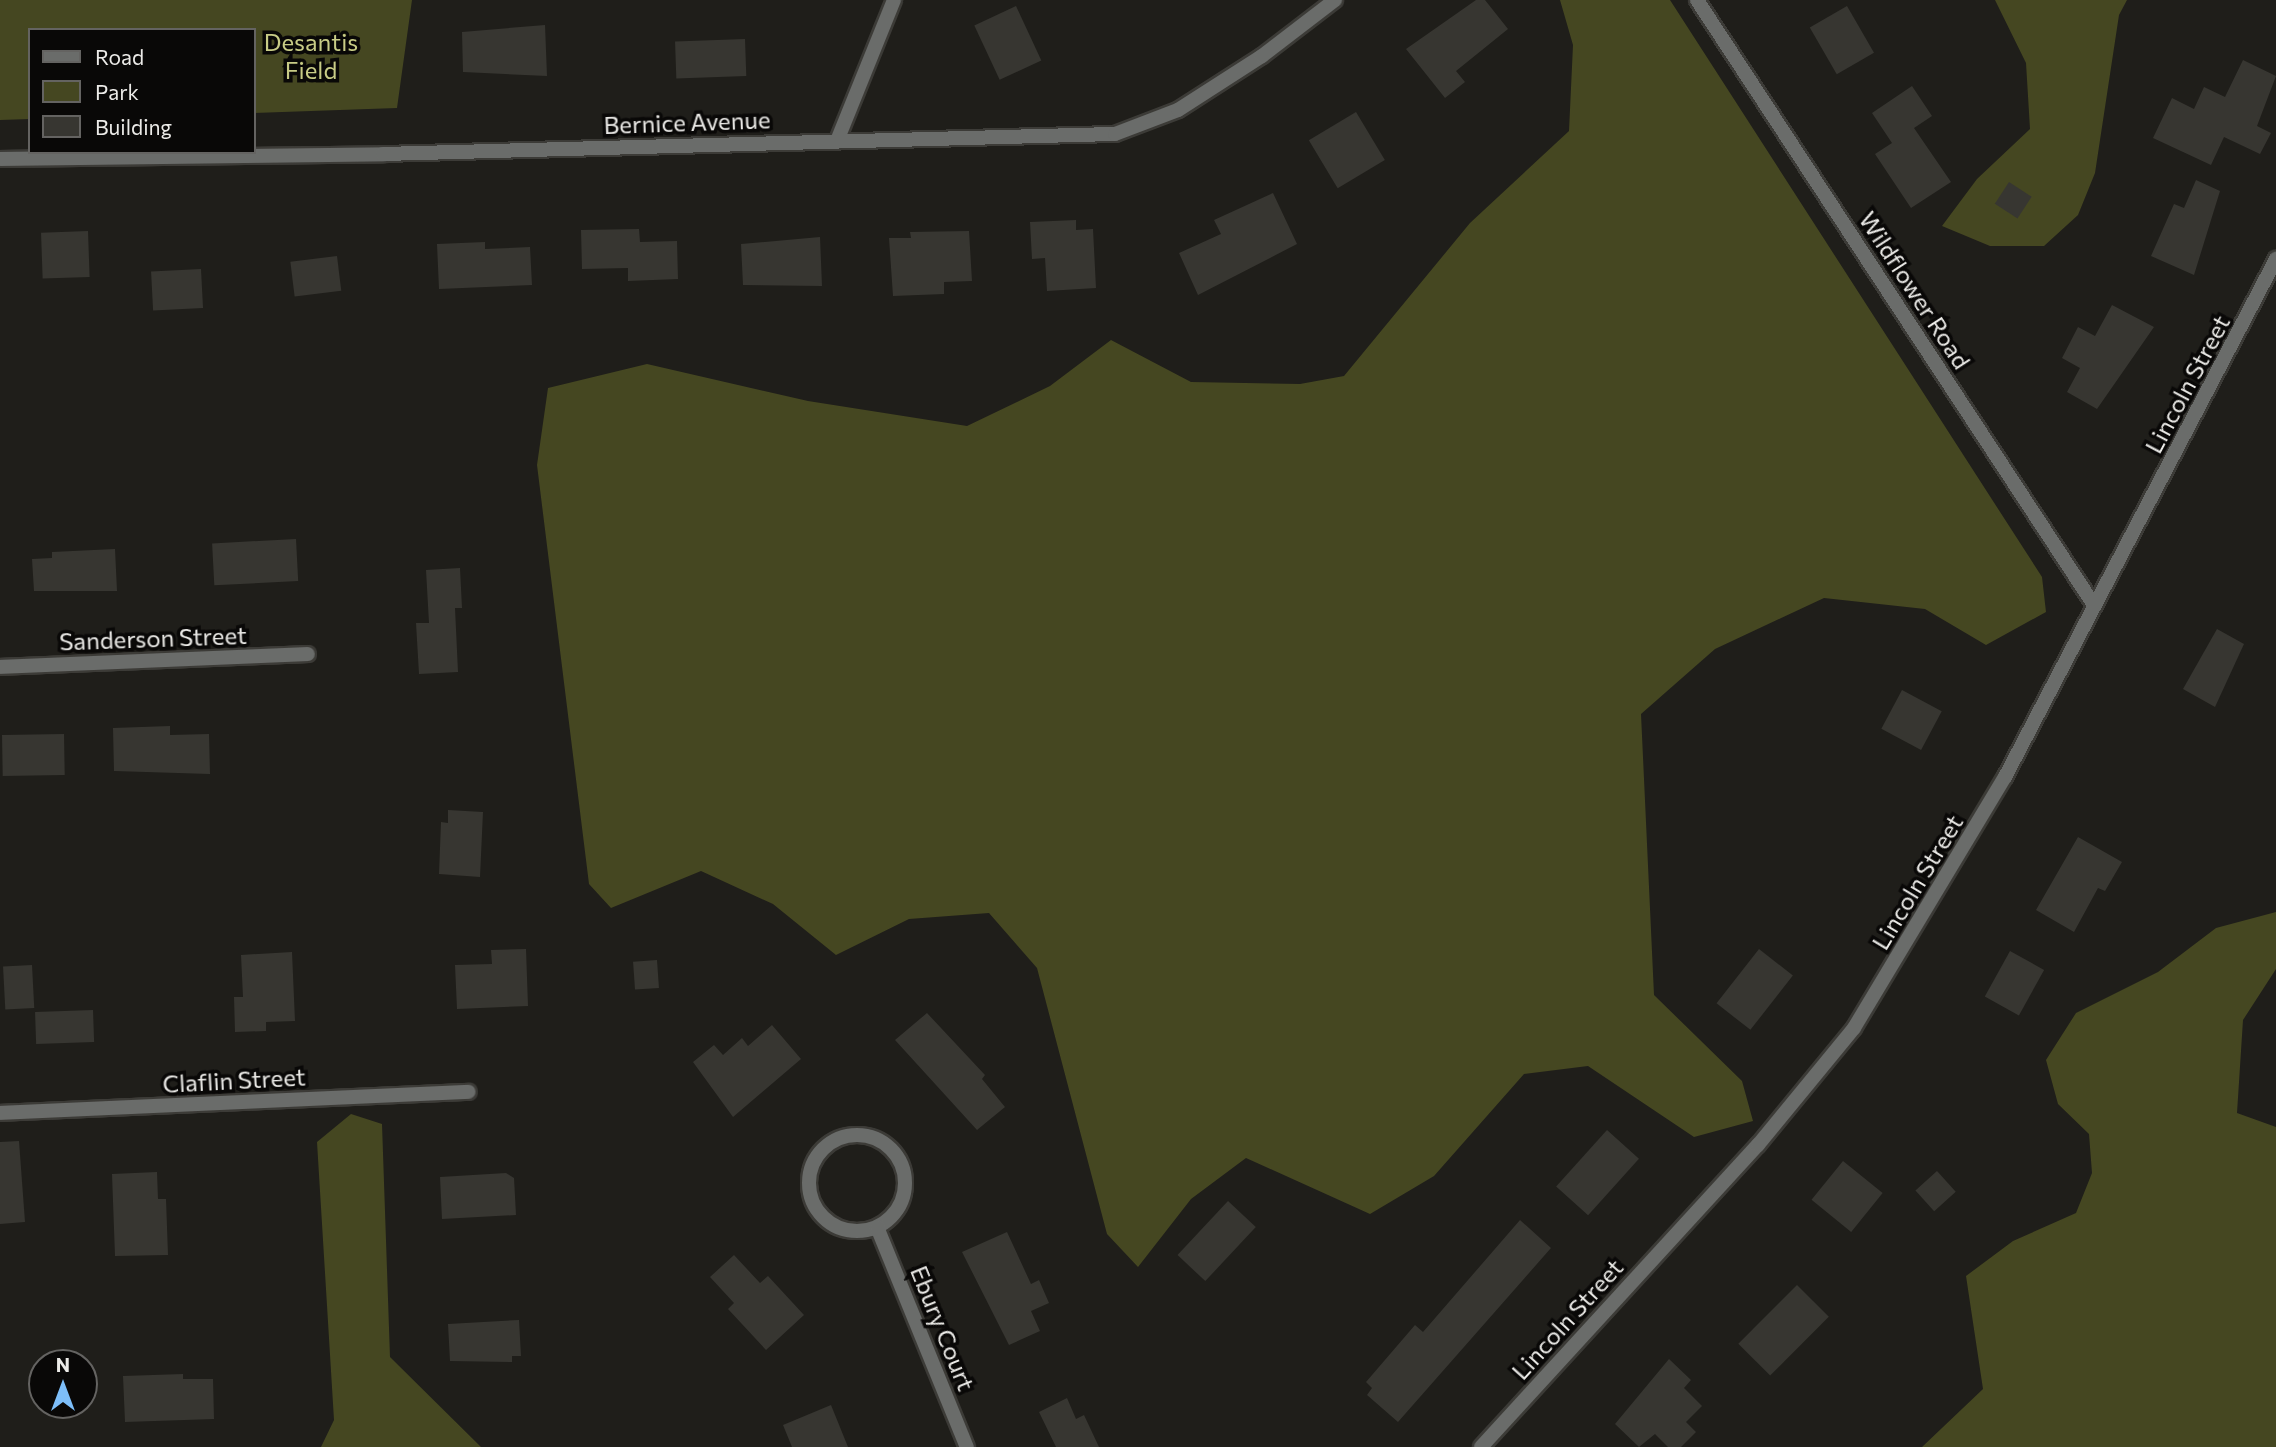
<!DOCTYPE html>
<style>
body{margin:0}
#map{position:relative;width:2276px;height:1447px;overflow:hidden;background:#1f1e1a;font-family:Commissioner,sans-serif}
div>[style]{position:absolute}
[style*='--x']{left:calc(var(--x)*1px);top:calc(var(--y)*1px);width:calc(var(--w)*1px);rotate:calc(var(--a)*1deg)}
.green>*{inset:0;background:#454721}
.building>*{inset:0;background:#373631;transform-origin:0 0}
.roads{filter:drop-shadow(2px 0 #3c3b37) drop-shadow(-2px 0 #3c3b37) drop-shadow(0 2px #3c3b37) drop-shadow(0 -2px #3c3b37)}
.minor>*{height:14px;margin:-7px;padding:0 7px;transform-origin:7px;border-radius:7px;background:#6a6c6a}
.minor>.ring{margin:-7px;padding:0;box-sizing:content-box;background:none;border:14px solid #6a6c6a;border-radius:50%}
.tertiary>*{height:14px;margin:-7px;padding:0 7px;transform-origin:7px;border-radius:7px;background:#6a6c6a}
span{translate:-50% -50%;white-space:nowrap;text-align:center;line-height:1.15;-webkit-text-stroke:7px #090807;paint-order:stroke}
.park-label{font-size:24px;color:#c8cc86}
.street-label{font-size:24px;color:#ecebe8}
.legend{position:absolute;left:28px;top:28px;width:228px;height:126px;box-sizing:border-box;background:#090807;border:2px solid #646361;margin:0;padding:9px 12px;list-style:none;font-size:21px;color:#ecebe8}
.legend li{display:flex;align-items:center;gap:14px;height:35px}
.legend b{width:35px;border:2px solid #646361}
.north{position:absolute;left:28px;top:1349px;width:70px;height:70px;box-sizing:border-box;background:#090807;border:2px solid #646361;border-radius:50%;rotate:0deg;font-size:19px;font-weight:700;line-height:28px;text-align:center;color:#ecebe8}
.north::after{content:'';display:block;margin:auto;width:24px;height:32px;background:#7dbef9;clip-path:polygon(50% 0,100% 100%,50% 72%,0 100%)}
</style>
<div id="map">
<div class="green">
<i style="clip-path:polygon(0 0,412px 0,397px 108px,254px 113px,254px 30px,30px 30px,30px 119px,0 120px)"></i>
<i style="clip-path:polygon(1560px 0,1670px 0,2042px 577px,2046px 612px,1986px 645px,1925px 609px,1824px 598px,1715px 649px,1641px 714px,1654px 995px,1742px 1081px,1753px 1121px,1694px 1137px,1588px 1066px,1524px 1074px,1434px 1176px,1370px 1214px,1246px 1158px,1191px 1199px,1138px 1267px,1107px 1234px,1037px 968px,989px 913px,909px 919px,836px 955px,773px 904px,701px 871px,611px 908px,589px 884px,537px 465px,548px 388px,647px 364px,808px 401px,967px 426px,1050px 386px,1111px 340px,1191px 382px,1300px 384px,1344px 376px,1470px 223px,1569px 131px,1573px 45px)"></i>
<i style="clip-path:polygon(1995px 0,2127px 0,2119px 15px,2095px 173px,2078px 215px,2044px 246px,1990px 246px,1942px 226px,1977px 179px,2030px 129px,2026px 63px)"></i>
<i style="clip-path:polygon(2276px 912px,2276px 969px,2243px 1020px,2237px 1113px,2276px 1127px,2276px 1447px,1922px 1447px,1983px 1389px,1966px 1276px,2013px 1241px,2076px 1213px,2092px 1173px,2089px 1134px,2058px 1104px,2046px 1060px,2076px 1013px,2158px 972px,2216px 928px)"></i>
<i style="clip-path:polygon(351px 1114px,382px 1124px,390px 1357px,481px 1447px,321px 1447px,334px 1420px,317px 1142px)"></i>
</div>
<div class="building">
<i style="clip-path:polygon(1476px 0,1485px 0,1508px 29px,1456px 71px,1465px 82px,1445px 98px,1406px 49px)"></i>
<i style="left:1016px;top:6px;width:60px;height:46px;rotate:65deg"></i>
<i style="left:1847px;top:6px;width:54px;height:43px;rotate:60deg"></i>
<i style="clip-path:polygon(545px 25px,547px 76px,463px 72px,462px 32px)"></i>
<i style="left:745px;top:39px;width:37px;height:70px;rotate:88deg"></i>
<i style="clip-path:polygon(2243px 60px,2276px 76px,2257px 126px,2271px 133px,2260px 154px,2224px 137px,2211px 165px,2153px 138px,2172px 98px,2194px 109px,2204px 87px,2225px 97px)"></i>
<i style="clip-path:polygon(1912px 86px,1932px 116px,1914px 128px,1951px 182px,1911px 208px,1875px 154px,1892px 143px,1872px 113px)"></i>
<i style="left:1356px;top:112px;width:56px;height:55px;rotate:59deg"></i>
<i style="clip-path:polygon(2196px 180px,2220px 191px,2194px 275px,2151px 256px,2174px 204px,2184px 208px)"></i>
<i style="left:2009px;top:182px;width:27px;height:26px;rotate:33deg"></i>
<i style="clip-path:polygon(1273px 193px,1297px 244px,1198px 295px,1179px 253px,1221px 234px,1214px 220px)"></i>
<i style="clip-path:polygon(1076px 220px,1076px 230px,1093px 229px,1096px 288px,1047px 291px,1045px 258px,1032px 259px,1030px 222px)"></i>
<i style="clip-path:polygon(639px 229px,640px 242px,677px 241px,678px 279px,628px 281px,628px 268px,582px 269px,581px 230px)"></i>
<i style="left:88px;top:231px;width:46px;height:47px;rotate:88deg"></i>
<i style="clip-path:polygon(969px 231px,972px 281px,944px 282px,944px 294px,893px 296px,889px 238px,911px 238px,910px 232px)"></i>
<i style="clip-path:polygon(820px 237px,822px 286px,743px 285px,741px 244px)"></i>
<i style="clip-path:polygon(485px 242px,485px 249px,530px 247px,532px 285px,439px 289px,437px 244px)"></i>
<i style="left:337px;top:256px;width:35px;height:47px;rotate:83deg"></i>
<i style="left:201px;top:269px;width:39px;height:50px;rotate:87deg"></i>
<i style="clip-path:polygon(2112px 305px,2154px 327px,2097px 409px,2067px 392px,2080px 368px,2062px 358px,2078px 327px,2095px 336px)"></i>
<i style="left:296px;top:539px;width:42px;height:84px;rotate:87deg"></i>
<i style="clip-path:polygon(115px 549px,117px 591px,34px 591px,32px 559px,52px 558px,52px 552px)"></i>
<i style="clip-path:polygon(460px 568px,462px 608px,455px 608px,458px 672px,419px 674px,416px 623px,429px 623px,426px 570px)"></i>
<i style="clip-path:polygon(2217px 629px,2244px 644px,2215px 707px,2183px 689px)"></i>
<i style="left:1902px;top:690px;width:45px;height:44px;rotate:28deg"></i>
<i style="clip-path:polygon(170px 726px,170px 735px,209px 734px,210px 774px,114px 771px,113px 728px)"></i>
<i style="left:64px;top:734px;width:41px;height:62px;rotate:89deg"></i>
<i style="clip-path:polygon(448px 810px,483px 812px,480px 877px,439px 874px,441px 822px,448px 823px)"></i>
<i style="clip-path:polygon(2078px 837px,2122px 862px,2105px 891px,2098px 888px,2074px 932px,2036px 910px)"></i>
<i style="clip-path:polygon(526px 949px,528px 1006px,457px 1009px,455px 965px,492px 964px,491px 950px)"></i>
<i style="left:1759px;top:949px;width:43px;height:69px;rotate:38deg"></i>
<i style="left:2010px;top:951px;width:39px;height:52px;rotate:29deg"></i>
<i style="clip-path:polygon(292px 952px,295px 1021px,266px 1022px,266px 1031px,235px 1032px,234px 997px,243px 997px,241px 955px)"></i>
<i style="left:657px;top:960px;width:28px;height:24px;rotate:86deg"></i>
<i style="left:32px;top:965px;width:43px;height:29px;rotate:87deg"></i>
<i style="left:93px;top:1010px;width:32px;height:58px;rotate:88deg"></i>
<i style="clip-path:polygon(927px 1013px,985px 1075px,982px 1079px,1005px 1107px,977px 1130px,895px 1040px)"></i>
<i style="clip-path:polygon(772px 1025px,801px 1059px,733px 1117px,693px 1062px,714px 1045px,723px 1055px,742px 1038px,748px 1046px)"></i>
<i style="left:1607px;top:1130px;width:43px;height:76px;rotate:42deg"></i>
<i style="clip-path:polygon(19px 1141px,25px 1222px,0 1224px,0 1142px)"></i>
<i style="left:1843px;top:1161px;width:51px;height:50px;rotate:39deg"></i>
<i style="left:1937px;top:1171px;width:28px;height:29px;rotate:48deg"></i>
<i style="clip-path:polygon(157px 1172px,158px 1199px,166px 1199px,168px 1255px,115px 1256px,112px 1174px)"></i>
<i style="clip-path:polygon(506px 1173px,514px 1178px,516px 1215px,442px 1219px,440px 1177px)"></i>
<i style="left:1228px;top:1201px;width:38px;height:74px;rotate:43deg"></i>
<i style="clip-path:polygon(1520px 1220px,1551px 1248px,1398px 1422px,1367px 1395px,1372px 1388px,1366px 1382px,1415px 1325px,1423px 1332px)"></i>
<i style="clip-path:polygon(1007px 1232px,1031px 1284px,1039px 1280px,1049px 1303px,1031px 1311px,1040px 1331px,1009px 1345px,962px 1252px)"></i>
<i style="clip-path:polygon(734px 1255px,760px 1283px,768px 1276px,804px 1315px,766px 1350px,728px 1309px,734px 1303px,710px 1277px)"></i>
<i style="left:1797px;top:1285px;width:45px;height:83px;rotate:45deg"></i>
<i style="clip-path:polygon(519px 1320px,521px 1356px,512px 1356px,512px 1362px,450px 1361px,448px 1324px)"></i>
<i style="clip-path:polygon(1669px 1359px,1691px 1380px,1684px 1388px,1702px 1406px,1686px 1422px,1696px 1432px,1681px 1447px,1668px 1447px,1655px 1434px,1639px 1447px,1615px 1424px)"></i>
<i style="clip-path:polygon(183px 1374px,183px 1379px,213px 1379px,214px 1419px,125px 1422px,123px 1376px)"></i>
<i style="clip-path:polygon(1067px 1398px,1076px 1419px,1084px 1415px,1099px 1447px,1056px 1447px,1039px 1412px)"></i>
<i style="clip-path:polygon(831px 1405px,848px 1447px,792px 1447px,783px 1425px)"></i>
</div>
<div class="roads">
<div class="minor">
<i style="--x:1697;--y:0;--w:724;--a:56.73"></i>
<i style="--x:837;--y:141;--w:152;--a:-68"></i>
<i style="--x:0;--y:159;--w:383;--a:-0.7"></i>
<i style="--x:383;--y:154;--w:732;--a:-1.57"></i>
<i style="--x:1115;--y:134;--w:67;--a:-20.9"></i>
<i style="--x:1178;--y:110;--w:100;--a:-32.7"></i>
<i style="--x:1262;--y:56;--w:92;--a:-37.5"></i>
<i style="--x:0;--y:667;--w:308;--a:-2.4"></i>
<i style="--x:0;--y:1113;--w:469;--a:-2.6"></i>
<i class="ring" style="left:809px;top:1135px;width:82px;height:82px"></i>
<i style="--x:877;--y:1227;--w:238;--a:67.8"></i>
</div>
<div class="tertiary">
<i style="--x:1481;--y:1447;--w:410;--a:-47.5"></i>
<i style="--x:1758;--y:1145;--w:151;--a:-50.6"></i>
<i style="--x:1854;--y:1028;--w:293;--a:-59"></i>
<i style="--x:2005;--y:777;--w:585;--a:-62.38"></i>
</div>
</div>
<div class="park-label">
<span style="left:311px;top:56px">Desantis<br>Field</span>
</div>
<div class="street-label">
<span style="left:687px;top:122px;rotate:-2deg">Bernice Avenue</span>
<span style="left:1915px;top:290px;rotate:57deg">Wildflower Road</span>
<span style="left:2187px;top:384px;rotate:-62deg">Lincoln Street</span>
<span style="left:153px;top:638px;rotate:-2deg">Sanderson Street</span>
<span style="left:1917px;top:882px;rotate:-59deg">Lincoln Street</span>
<span style="left:234px;top:1080px;rotate:-3deg">Claflin Street</span>
<span style="left:1567px;top:1319px;rotate:-48deg">Lincoln Street</span>
<span style="left:943px;top:1328px;rotate:68deg">Ebury Court</span>
</div>
<ul class="legend">
<li><b style="height:9px;background:#6a6c6a"></b>Road</li>
<li><b style="height:19px;background:#454721"></b>Park</li>
<li><b style="height:19px;background:#373631"></b>Building</li>
</ul>
<div class="north">N</div>
</div>
